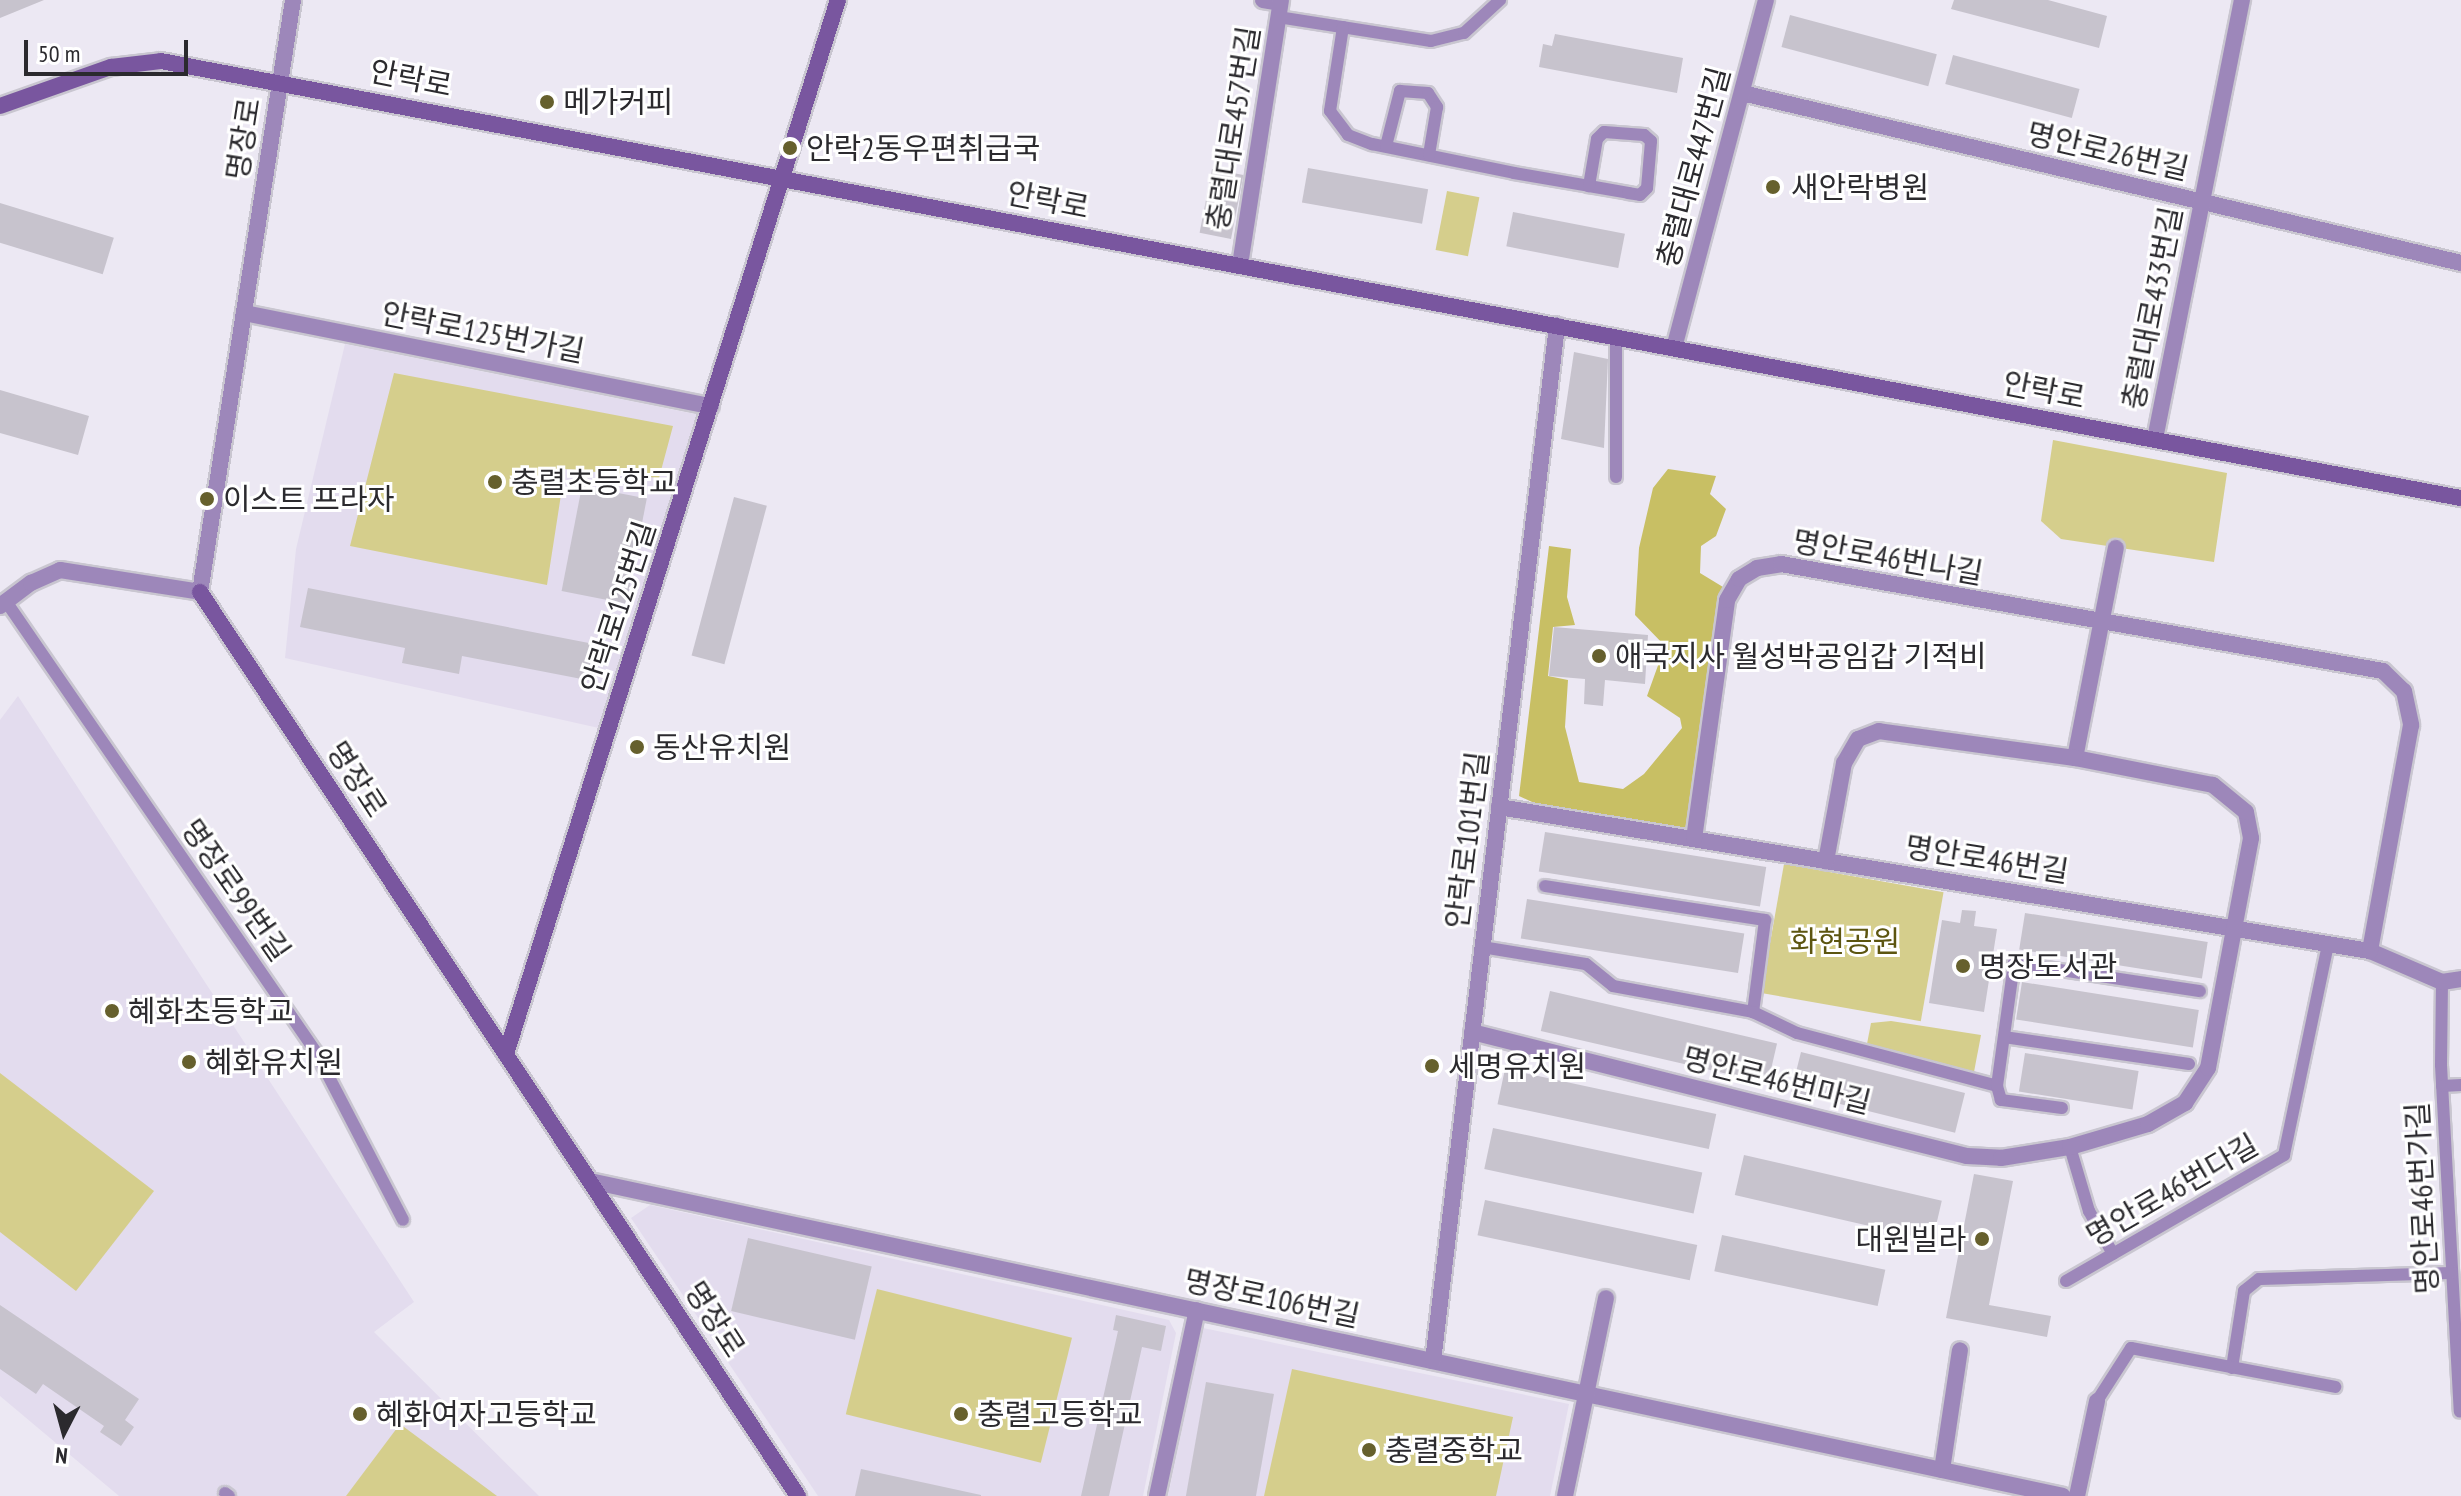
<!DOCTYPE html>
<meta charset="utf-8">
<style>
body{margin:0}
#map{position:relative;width:2461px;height:1496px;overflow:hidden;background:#ece8f3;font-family:"PT Sans Narrow","Noto Sans KR",sans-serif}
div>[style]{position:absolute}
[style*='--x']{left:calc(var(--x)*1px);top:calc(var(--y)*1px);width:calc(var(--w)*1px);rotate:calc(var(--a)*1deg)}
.built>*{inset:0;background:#e3dcee}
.green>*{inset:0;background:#d5ce8c;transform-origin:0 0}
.forest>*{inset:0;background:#c8bf64}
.building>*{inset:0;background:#c7c3cd;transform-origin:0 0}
.roads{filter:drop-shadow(2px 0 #c9c6d0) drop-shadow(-2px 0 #c9c6d0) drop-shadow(0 2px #c9c6d0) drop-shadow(0 -2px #c9c6d0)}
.service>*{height:12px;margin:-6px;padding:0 6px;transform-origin:6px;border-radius:6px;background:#9d87ba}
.minor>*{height:16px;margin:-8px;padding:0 8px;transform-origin:8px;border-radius:8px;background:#9d87ba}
.tertiary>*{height:16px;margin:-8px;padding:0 8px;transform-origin:8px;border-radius:8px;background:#9d87ba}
.secondary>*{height:16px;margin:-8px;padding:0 8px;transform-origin:8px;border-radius:8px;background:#79569f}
.dots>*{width:22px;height:22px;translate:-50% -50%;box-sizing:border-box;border:4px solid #fff;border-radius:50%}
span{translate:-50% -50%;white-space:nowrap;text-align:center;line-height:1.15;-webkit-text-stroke:6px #fff;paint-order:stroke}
.street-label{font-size:30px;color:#2b2a2e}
.poi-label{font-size:30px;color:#2b2a2e}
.left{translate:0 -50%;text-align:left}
.right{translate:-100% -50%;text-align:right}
.park-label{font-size:30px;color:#5c5510}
.north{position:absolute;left:24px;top:1392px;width:80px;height:80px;-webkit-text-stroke:6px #fff;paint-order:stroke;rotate:186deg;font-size:22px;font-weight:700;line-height:32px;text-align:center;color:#2b2a2e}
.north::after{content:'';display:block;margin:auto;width:28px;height:36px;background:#2b2a2e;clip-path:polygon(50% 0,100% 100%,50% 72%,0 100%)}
.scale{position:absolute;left:24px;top:40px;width:164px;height:36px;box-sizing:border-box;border:4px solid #2b2a2e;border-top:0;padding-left:10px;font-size:24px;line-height:28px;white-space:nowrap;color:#2b2a2e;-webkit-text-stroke:6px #fff;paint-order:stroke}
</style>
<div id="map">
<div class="built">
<i style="clip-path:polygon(345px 344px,700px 415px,599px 728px,285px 658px,296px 549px)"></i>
<i style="clip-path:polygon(18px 696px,414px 1302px,374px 1332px,539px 1496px,119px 1496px,0 1396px,0 720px)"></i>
<i style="clip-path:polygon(650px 1205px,1169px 1320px,1176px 1333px,1143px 1496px,818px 1496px,631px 1218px)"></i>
<i style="clip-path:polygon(1203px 1328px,1569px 1404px,1550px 1496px,1168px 1496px)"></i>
</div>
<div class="green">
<i style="left:1447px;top:191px;width:33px;height:60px;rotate:11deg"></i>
<i style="clip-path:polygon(394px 373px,673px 426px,659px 478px,565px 469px,547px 585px,350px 546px)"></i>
<i style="clip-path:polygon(2053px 440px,2227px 473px,2214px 562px,2061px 539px,2041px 521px)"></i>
<i style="left:1784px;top:864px;width:162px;height:131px;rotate:10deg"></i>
<i style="clip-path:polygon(1891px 1021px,1981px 1035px,1974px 1072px,1867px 1044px,1871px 1023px)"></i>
<i style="clip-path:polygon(0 1073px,154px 1191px,76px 1291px,0 1232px)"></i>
<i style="left:877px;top:1289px;width:201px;height:129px;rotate:14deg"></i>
<i style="clip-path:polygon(1292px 1369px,1513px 1417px,1496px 1496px,1264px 1496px)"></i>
<i style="clip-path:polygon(400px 1424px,497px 1496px,346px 1496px)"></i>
</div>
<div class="forest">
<i style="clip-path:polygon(1668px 469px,1716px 476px,1710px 494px,1726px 509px,1716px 536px,1701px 546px,1700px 573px,1723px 587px,1691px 834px,1543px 807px,1519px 796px,1549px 546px,1571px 549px,1567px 597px,1575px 625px,1553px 627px,1548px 676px,1568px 680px,1565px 727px,1579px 782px,1623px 789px,1644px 774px,1682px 728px,1680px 718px,1647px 696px,1665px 646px,1635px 615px,1639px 548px,1653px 488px)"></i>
</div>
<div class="building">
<i style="clip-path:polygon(0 0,44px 0,0 18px)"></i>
<i style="clip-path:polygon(1954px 0,2048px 0,2107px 16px,2099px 48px,1951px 9px)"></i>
<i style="left:1790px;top:15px;width:152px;height:33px;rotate:15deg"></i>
<i style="clip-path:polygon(1555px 34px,1683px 58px,1677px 93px,1539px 67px,1543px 44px,1552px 46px)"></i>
<i style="left:1953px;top:55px;width:131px;height:30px;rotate:15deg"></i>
<i style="left:1308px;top:168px;width:122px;height:35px;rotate:10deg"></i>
<i style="left:1212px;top:169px;width:32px;height:65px;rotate:11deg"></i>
<i style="left:0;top:203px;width:119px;height:38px;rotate:17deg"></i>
<i style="left:1513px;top:212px;width:114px;height:35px;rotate:11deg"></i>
<i style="clip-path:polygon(1574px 352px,1608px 359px,1604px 448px,1561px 439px)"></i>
<i style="clip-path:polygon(0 390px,89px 416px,78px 455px,0 433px)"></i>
<i style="left:582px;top:486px;width:66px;height:107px;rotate:11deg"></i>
<i style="left:734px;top:497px;width:34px;height:164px;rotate:15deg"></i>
<i style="clip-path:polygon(308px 588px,599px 645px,592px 681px,462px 656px,459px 674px,402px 663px,405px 648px,300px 627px)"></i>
<i style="clip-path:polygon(1554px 627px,1648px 635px,1645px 684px,1605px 680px,1603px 706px,1584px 704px,1585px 679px,1549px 676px)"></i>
<i style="left:1545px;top:832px;width:224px;height:40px;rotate:9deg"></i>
<i style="left:1527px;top:899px;width:220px;height:40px;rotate:9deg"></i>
<i style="clip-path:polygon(1962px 910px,1976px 911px,1974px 926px,1997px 929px,1984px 1012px,1929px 1003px,1942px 920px,1960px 923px)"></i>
<i style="left:2025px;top:913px;width:185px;height:37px;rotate:9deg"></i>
<i style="left:2022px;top:982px;width:179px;height:38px;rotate:9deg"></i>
<i style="left:1550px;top:991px;width:233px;height:41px;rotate:13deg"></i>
<i style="left:1801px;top:1052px;width:169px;height:41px;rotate:14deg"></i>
<i style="left:2025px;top:1053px;width:115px;height:39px;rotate:9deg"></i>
<i style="left:1505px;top:1069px;width:216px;height:36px;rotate:12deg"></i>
<i style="left:1493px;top:1128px;width:214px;height:42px;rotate:12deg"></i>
<i style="left:1744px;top:1155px;width:203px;height:41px;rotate:13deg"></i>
<i style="clip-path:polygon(1974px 1174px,2013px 1181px,1989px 1305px,2051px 1316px,2047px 1337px,1946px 1318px)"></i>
<i style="left:1485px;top:1200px;width:217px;height:36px;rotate:12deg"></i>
<i style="left:1722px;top:1235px;width:167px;height:37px;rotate:12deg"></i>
<i style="left:748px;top:1238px;width:127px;height:75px;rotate:13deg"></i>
<i style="clip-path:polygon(0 1305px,139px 1399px,125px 1420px,134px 1427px,121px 1446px,100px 1432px,104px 1426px,43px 1384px,36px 1394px,0 1369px)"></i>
<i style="clip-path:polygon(1116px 1315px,1166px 1326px,1161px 1351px,1142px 1347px,1109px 1496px,1081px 1496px,1118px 1331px,1113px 1330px)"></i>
<i style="left:1206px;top:1382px;width:69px;height:116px;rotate:10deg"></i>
<i style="clip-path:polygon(861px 1469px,981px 1495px,981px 1496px,855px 1496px)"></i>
</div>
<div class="roads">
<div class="service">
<i style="--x:1278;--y:17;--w:155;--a:8.9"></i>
<i style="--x:1431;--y:41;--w:34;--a:-14"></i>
<i style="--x:1464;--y:33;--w:49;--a:-42.5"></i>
<i style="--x:1343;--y:27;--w:85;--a:98.8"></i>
<i style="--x:1330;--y:111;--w:30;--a:53"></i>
<i style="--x:1348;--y:135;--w:26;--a:21"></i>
<i style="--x:1372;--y:144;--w:145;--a:11.5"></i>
<i style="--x:1514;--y:173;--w:76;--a:9.8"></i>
<i style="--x:1589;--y:186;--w:40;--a:10"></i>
<i style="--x:1628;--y:193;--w:12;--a:9"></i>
<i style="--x:1640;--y:195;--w:10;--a:-45"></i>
<i style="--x:1647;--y:188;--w:47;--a:-85.1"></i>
<i style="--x:1651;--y:141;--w:9;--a:-139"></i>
<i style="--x:1644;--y:135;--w:40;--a:-175.7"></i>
<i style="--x:1604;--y:132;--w:10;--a:135"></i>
<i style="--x:1597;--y:139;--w:48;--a:99.7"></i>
<i style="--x:1386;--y:146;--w:57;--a:-75.7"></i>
<i style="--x:1400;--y:91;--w:28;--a:4"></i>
<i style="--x:1428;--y:93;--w:17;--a:57"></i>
<i style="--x:1437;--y:107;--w:49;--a:99.5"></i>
<i style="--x:1616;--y:477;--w:141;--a:-90"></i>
<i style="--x:5;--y:600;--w:549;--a:55.47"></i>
<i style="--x:316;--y:1052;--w:189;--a:62.6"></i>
<i style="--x:1545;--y:886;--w:223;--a:8.8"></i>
<i style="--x:1765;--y:920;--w:93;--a:97.4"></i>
<i style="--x:1482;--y:947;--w:105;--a:9.3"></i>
<i style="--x:1586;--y:964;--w:35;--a:39"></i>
<i style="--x:1613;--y:986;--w:142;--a:10.5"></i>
<i style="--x:1753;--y:1012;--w:49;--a:25.5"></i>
<i style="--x:1797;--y:1033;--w:207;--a:14.8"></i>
<i style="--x:2442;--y:982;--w:83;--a:90.7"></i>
<i style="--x:2441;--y:1065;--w:347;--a:86.9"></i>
<i style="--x:2004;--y:1037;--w:187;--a:8.3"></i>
<i style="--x:2442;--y:1086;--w:19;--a:-3"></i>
<i style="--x:2062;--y:1108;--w:62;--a:-172.5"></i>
<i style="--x:2001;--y:1100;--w:15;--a:-106"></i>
<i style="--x:1997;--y:1086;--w:124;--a:-82.1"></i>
<i style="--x:2014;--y:963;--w:188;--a:8.6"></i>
<i style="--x:2070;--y:1147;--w:67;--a:73.5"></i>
<i style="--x:2089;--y:1211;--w:49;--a:60.8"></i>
<i style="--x:2066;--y:1281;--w:252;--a:-30"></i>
<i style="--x:2284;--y:1155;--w:216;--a:-78.2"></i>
<i style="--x:2232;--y:1368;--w:78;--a:-81.1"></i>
<i style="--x:2244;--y:1291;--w:19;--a:-39"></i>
<i style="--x:2259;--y:1279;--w:193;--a:-1.8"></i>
<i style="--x:2097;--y:1401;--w:63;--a:-57.3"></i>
<i style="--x:2131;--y:1348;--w:208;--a:10.8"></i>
<i style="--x:225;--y:1493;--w:5;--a:37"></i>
</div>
<div class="minor">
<i style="--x:1263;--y:0;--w:17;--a:10"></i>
<i style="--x:1742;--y:93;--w:739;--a:13.3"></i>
<i style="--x:1240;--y:265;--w:268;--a:-81.2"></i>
<i style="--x:244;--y:313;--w:476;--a:11.3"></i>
<i style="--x:1674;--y:348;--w:360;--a:-75.2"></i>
<i style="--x:2155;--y:439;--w:448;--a:-78.8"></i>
<i style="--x:2075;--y:758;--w:214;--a:-79"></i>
<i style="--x:1499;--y:807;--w:883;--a:9.39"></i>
<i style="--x:2370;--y:951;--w:78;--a:23.3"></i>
<i style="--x:2442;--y:982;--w:19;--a:-9"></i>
<i style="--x:1694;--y:839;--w:241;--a:-82.1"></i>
<i style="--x:1727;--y:600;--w:24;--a:-60"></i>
<i style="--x:1739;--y:579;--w:21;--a:-31"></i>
<i style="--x:1757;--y:568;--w:24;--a:-9"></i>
<i style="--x:1781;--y:564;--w:611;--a:10.08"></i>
<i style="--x:2383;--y:671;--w:29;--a:44"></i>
<i style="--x:2404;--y:691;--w:35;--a:78"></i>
<i style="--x:2411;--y:725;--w:230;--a:100.3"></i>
<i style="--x:1472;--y:1032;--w:510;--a:14.06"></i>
<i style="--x:1967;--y:1156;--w:34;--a:3"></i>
<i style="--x:2001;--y:1158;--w:70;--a:-9.1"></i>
<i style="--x:2070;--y:1147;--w:81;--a:-16.4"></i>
<i style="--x:2148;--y:1124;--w:43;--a:-29.6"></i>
<i style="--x:2185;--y:1103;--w:42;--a:-56.7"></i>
<i style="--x:2208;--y:1068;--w:234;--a:-79.4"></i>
<i style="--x:2251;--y:838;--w:26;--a:-101"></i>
<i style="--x:2246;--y:812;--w:43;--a:-140.7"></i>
<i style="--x:2213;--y:785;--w:141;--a:-168.9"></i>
<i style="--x:2075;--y:758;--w:198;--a:-172.2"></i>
<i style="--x:1879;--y:731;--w:22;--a:159"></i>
<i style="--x:1858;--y:739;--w:28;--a:120"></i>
<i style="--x:1844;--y:763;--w:100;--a:100.4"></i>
<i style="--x:590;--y:1181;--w:1506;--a:12.07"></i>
<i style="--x:1433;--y:1361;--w:1043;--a:-83.17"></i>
<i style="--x:1942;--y:1470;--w:121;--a:-81.5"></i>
<i style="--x:1157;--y:1496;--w:190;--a:-77.9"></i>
<i style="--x:1565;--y:1496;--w:202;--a:-78.3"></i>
<i style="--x:2077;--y:1496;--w:97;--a:-78.1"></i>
</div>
<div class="tertiary">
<i style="--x:0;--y:606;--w:39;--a:-37"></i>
<i style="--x:31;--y:583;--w:32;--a:-24"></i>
<i style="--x:60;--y:570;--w:142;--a:8.9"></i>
<i style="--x:200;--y:592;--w:599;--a:-81.07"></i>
</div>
<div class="secondary">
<i style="--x:0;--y:106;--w:118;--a:-19.4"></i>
<i style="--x:111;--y:67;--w:50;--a:-6.8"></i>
<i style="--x:161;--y:61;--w:2341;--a:10.76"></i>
<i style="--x:200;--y:592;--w:1084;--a:56.52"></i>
<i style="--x:506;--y:1054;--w:1105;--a:-72.52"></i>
</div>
</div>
<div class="dots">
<i style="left:547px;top:102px;background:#66602d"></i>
<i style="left:790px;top:148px;background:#66602d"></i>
<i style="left:1773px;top:187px;background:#66602d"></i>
<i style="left:495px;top:482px;background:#66602d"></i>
<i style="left:207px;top:499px;background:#66602d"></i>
<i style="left:1599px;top:656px;background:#66602d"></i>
<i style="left:637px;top:747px;background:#66602d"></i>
<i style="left:1963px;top:966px;background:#66602d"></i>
<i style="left:112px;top:1011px;background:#66602d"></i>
<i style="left:189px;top:1062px;background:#66602d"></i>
<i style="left:1432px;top:1066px;background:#66602d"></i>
<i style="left:1982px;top:1239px;background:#66602d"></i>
<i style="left:360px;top:1414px;background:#66602d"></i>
<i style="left:961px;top:1414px;background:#66602d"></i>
<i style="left:1369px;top:1450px;background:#66602d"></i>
</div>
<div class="street-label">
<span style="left:411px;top:78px;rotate:11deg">안락로</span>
<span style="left:1233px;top:128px;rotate:-81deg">충렬대로457번길</span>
<span style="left:243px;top:139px;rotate:-81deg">명장로</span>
<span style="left:2108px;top:151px;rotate:13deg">명안로26번길</span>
<span style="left:1693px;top:167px;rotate:-75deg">충렬대로447번길</span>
<span style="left:1048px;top:200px;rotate:11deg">안락로</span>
<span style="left:2152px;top:308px;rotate:-79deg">충렬대로433번길</span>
<span style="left:483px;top:332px;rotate:11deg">안락로125번가길</span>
<span style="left:2044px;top:390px;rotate:11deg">안락로</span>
<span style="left:1888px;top:557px;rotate:10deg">명안로46번나길</span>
<span style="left:618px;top:607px;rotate:-72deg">안락로125번길</span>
<span style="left:357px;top:779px;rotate:57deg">명장로</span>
<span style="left:1467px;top:840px;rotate:-83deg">안락로101번길</span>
<span style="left:1987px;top:859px;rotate:9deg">명안로46번길</span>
<span style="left:236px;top:890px;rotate:55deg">명장로99번길</span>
<span style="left:1777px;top:1080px;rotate:14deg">명안로46번마길</span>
<span style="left:2172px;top:1190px;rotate:-30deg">명안로46번다길</span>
<span style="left:2422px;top:1198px;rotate:-93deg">명안로46번가길</span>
<span style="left:1272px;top:1298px;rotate:12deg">명장로106번길</span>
<span style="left:715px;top:1319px;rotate:57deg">명장로</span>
</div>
<div class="poi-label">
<span class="left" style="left:563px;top:102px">메가커피</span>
<span class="left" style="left:806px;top:148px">안락2동우편취급국</span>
<span class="left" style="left:1791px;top:187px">새안락병원</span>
<span class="left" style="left:511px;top:482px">충렬초등학교</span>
<span class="left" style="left:223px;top:499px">이스트 프라자</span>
<span class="left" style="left:1615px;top:656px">애국지사 월성박공임갑 기적비</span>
<span class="left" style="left:653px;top:747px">동산유치원</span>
<span class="left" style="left:1979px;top:966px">명장도서관</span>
<span class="left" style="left:128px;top:1011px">혜화초등학교</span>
<span class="left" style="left:205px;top:1062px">혜화유치원</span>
<span class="left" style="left:1448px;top:1066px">세명유치원</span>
<span class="right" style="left:1966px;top:1239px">대원빌라</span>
<span class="left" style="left:376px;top:1414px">혜화여자고등학교</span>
<span class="left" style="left:977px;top:1414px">충렬고등학교</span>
<span class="left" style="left:1385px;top:1450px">충렬중학교</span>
</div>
<div class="park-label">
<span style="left:1845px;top:941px">화현공원</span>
</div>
<div class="north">N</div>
<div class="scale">50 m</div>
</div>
